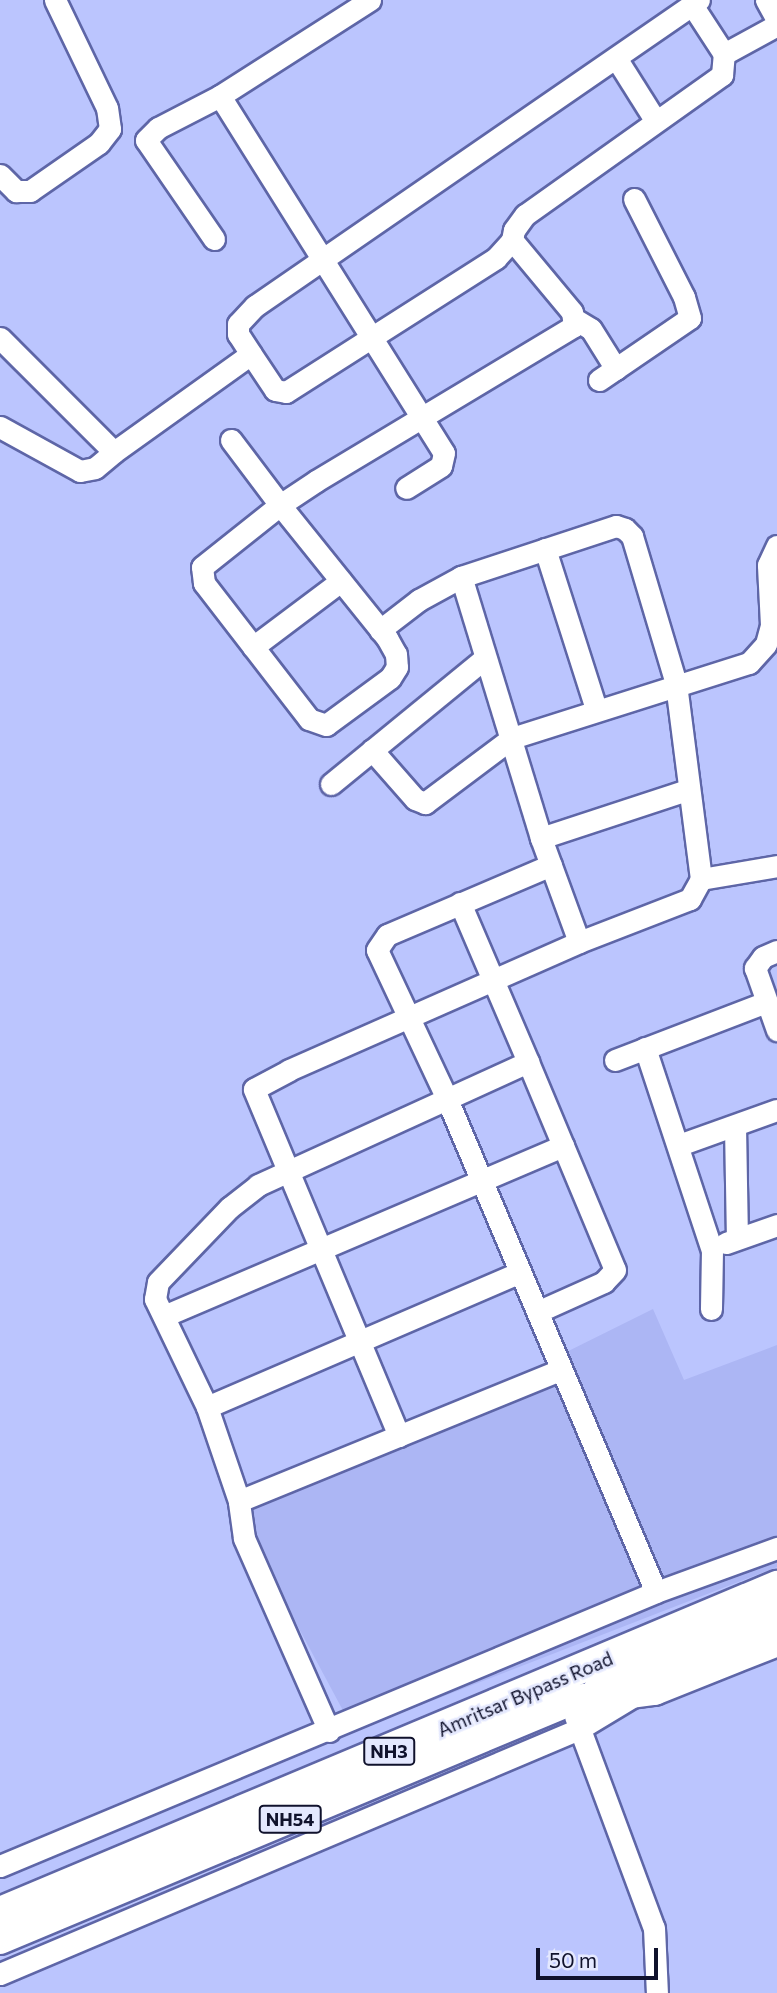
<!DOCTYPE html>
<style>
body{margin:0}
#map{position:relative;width:777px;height:1993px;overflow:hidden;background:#bbc5fe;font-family:Commissioner,sans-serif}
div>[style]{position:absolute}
.built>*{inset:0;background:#acb6f4}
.roads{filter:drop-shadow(2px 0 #5e66a7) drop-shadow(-2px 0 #5e66a7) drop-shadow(0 2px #5e66a7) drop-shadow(0 -2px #5e66a7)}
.minor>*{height:21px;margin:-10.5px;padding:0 10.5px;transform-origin:10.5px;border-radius:10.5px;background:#fff}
.highway>*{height:30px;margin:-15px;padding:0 15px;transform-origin:15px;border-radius:15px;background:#fff}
span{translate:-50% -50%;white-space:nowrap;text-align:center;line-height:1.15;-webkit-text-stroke:5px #e4e8fe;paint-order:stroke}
.shield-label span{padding:2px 5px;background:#e4e8fe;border:2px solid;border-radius:5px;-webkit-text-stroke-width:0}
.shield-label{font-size:18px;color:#10122c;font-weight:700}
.street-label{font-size:19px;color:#10122c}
.scale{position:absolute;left:536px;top:1948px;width:122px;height:32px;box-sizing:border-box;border:4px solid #10122c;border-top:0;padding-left:9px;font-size:21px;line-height:24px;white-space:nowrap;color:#10122c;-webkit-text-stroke:5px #e4e8fe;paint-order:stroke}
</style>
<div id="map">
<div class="built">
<div style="clip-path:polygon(653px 1309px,684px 1380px,777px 1345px,777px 1567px,354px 1731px,238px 1515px)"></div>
</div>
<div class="roads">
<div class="minor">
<div style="left:370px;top:0;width:178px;rotate:147.4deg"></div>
<div style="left:220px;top:96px;width:421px;rotate:57.9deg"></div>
<div style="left:444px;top:453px;width:13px;rotate:103deg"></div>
<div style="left:441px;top:466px;width:41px;rotate:147.8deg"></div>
<div style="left:766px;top:0;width:23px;rotate:61deg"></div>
<div style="left:724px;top:54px;width:60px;rotate:-28.7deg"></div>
<div style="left:616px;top:58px;width:73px;rotate:57.8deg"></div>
<div style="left:0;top:175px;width:23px;rotate:45deg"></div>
<div style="left:16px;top:191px;width:14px"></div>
<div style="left:30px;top:191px;width:84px;rotate:-34.8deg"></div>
<div style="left:99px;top:143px;width:18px;rotate:-52deg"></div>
<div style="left:110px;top:129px;width:21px;rotate:-98deg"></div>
<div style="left:107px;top:108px;width:120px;rotate:-115.7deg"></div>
<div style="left:214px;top:239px;width:120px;rotate:-124.5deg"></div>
<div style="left:146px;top:140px;width:17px;rotate:-45deg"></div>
<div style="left:158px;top:128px;width:70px;rotate:-27.3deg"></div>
<div style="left:576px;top:320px;width:17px;rotate:31deg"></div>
<div style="left:591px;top:329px;width:47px;rotate:58deg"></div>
<div style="left:0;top:338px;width:161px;rotate:45deg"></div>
<div style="left:114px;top:452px;width:168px;rotate:-35.6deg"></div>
<div style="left:251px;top:354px;width:24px;rotate:-123deg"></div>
<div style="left:238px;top:334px;width:10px;rotate:-90deg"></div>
<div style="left:238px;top:324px;width:25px;rotate:-47deg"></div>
<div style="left:255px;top:306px;width:539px;rotate:-34.57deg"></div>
<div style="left:251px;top:354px;width:43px;rotate:56.3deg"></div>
<div style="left:275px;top:390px;width:11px;rotate:10deg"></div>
<div style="left:286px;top:392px;width:249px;rotate:-32.5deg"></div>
<div style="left:496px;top:258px;width:24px;rotate:-48deg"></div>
<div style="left:599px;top:380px;width:110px;rotate:-34.3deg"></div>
<div style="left:690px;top:318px;width:22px;rotate:-106deg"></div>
<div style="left:684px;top:297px;width:110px;rotate:-117deg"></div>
<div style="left:0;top:427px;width:91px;rotate:28.8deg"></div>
<div style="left:80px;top:471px;width:15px;rotate:-11deg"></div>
<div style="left:95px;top:468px;width:25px;rotate:-40deg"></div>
<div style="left:231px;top:440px;width:81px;rotate:53deg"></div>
<div style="left:280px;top:505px;width:171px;rotate:51.2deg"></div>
<div style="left:387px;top:638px;width:18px;rotate:61deg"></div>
<div style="left:396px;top:654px;width:13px;rotate:86deg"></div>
<div style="left:397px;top:667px;width:13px;rotate:122deg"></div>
<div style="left:390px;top:678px;width:79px;rotate:143.7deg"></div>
<div style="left:326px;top:725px;width:18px;rotate:-161deg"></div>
<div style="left:309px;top:719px;width:172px;rotate:-127.7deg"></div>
<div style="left:204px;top:583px;width:16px;rotate:-97deg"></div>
<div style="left:202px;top:567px;width:100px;rotate:-38.5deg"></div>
<div style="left:280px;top:505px;width:43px;rotate:-33.7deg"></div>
<div style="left:316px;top:481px;width:301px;rotate:-31deg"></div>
<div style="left:574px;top:326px;width:14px;rotate:-98deg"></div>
<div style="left:572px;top:312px;width:94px;rotate:-129.8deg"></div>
<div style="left:512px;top:240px;width:10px;rotate:-79deg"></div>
<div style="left:514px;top:230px;width:19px;rotate:-54deg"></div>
<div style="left:525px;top:215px;width:242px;rotate:-35.4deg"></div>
<div style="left:722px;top:75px;width:21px;rotate:-85deg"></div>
<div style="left:724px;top:54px;width:59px;rotate:-123.1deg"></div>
<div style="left:545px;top:549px;width:168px;rotate:72.3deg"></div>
<div style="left:380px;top:630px;width:49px;rotate:-37.6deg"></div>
<div style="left:419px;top:600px;width:48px;rotate:-28.7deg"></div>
<div style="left:461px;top:577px;width:163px;rotate:-18.2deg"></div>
<div style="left:616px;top:526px;width:9px;rotate:18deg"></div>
<div style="left:625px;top:529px;width:10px;rotate:45deg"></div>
<div style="left:632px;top:536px;width:154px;rotate:73.4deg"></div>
<div style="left:676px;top:684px;width:197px;rotate:82.7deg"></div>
<div style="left:701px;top:879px;width:23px;rotate:119deg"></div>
<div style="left:690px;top:899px;width:119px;rotate:158.8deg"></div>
<div style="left:579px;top:942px;width:111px;rotate:-110.1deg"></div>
<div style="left:541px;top:838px;width:273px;rotate:-107deg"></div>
<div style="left:253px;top:647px;width:110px;rotate:-36.9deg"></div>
<div style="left:372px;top:750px;width:65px;rotate:48.7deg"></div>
<div style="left:415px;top:799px;width:11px;rotate:22deg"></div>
<div style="left:425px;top:803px;width:109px;rotate:-36.8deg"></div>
<div style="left:512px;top:738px;width:249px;rotate:-17.6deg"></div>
<div style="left:749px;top:663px;width:25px;rotate:-48deg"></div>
<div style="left:766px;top:644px;width:20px;rotate:-75deg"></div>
<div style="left:771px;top:625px;width:60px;rotate:-92.9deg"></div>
<div style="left:768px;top:565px;width:21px;rotate:-65deg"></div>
<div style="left:331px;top:784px;width:199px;rotate:-39.3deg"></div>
<div style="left:541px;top:838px;width:154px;rotate:-18.2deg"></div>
<div style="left:551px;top:865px;width:178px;rotate:156.9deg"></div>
<div style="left:387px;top:935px;width:18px;rotate:124deg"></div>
<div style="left:377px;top:950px;width:165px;rotate:64.8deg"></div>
<div style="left:447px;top:1099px;width:535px;rotate:67.03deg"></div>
<div style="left:701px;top:879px;width:77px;rotate:-9.7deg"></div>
<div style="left:460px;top:903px;width:173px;rotate:66.8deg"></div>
<div style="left:777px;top:951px;width:15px;rotate:157deg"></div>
<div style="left:763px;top:957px;width:14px;rotate:126deg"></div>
<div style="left:755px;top:968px;width:66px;rotate:70.5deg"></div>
<div style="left:645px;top:1048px;width:213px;rotate:71.7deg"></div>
<div style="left:712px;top:1250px;width:59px;rotate:91deg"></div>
<div style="left:615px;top:1060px;width:162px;rotate:-21deg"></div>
<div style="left:735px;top:1126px;width:112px;rotate:89deg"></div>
<div style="left:679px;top:1145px;width:104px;rotate:-19.7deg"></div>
<div style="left:726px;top:1243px;width:54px;rotate:-19.4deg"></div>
<div style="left:164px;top:1316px;width:434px;rotate:-23.1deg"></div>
<div style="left:207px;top:1407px;width:341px;rotate:-23.3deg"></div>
<div style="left:399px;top:1436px;width:376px;rotate:-112.7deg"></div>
<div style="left:254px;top:1089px;width:40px;rotate:-28deg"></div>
<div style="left:289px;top:1070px;width:317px;rotate:-23.8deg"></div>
<div style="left:239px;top:1501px;width:347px;rotate:-22.2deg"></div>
<div style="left:575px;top:1716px;width:226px;rotate:69.6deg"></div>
<div style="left:654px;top:1928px;width:65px;rotate:87.4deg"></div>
<div style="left:329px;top:1731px;width:211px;rotate:-113.8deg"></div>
<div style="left:244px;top:1538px;width:37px;rotate:-98deg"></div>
<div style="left:239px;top:1501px;width:99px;rotate:-108.8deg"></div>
<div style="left:207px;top:1407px;width:120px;rotate:-115.7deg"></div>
<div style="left:155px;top:1299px;width:17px;rotate:-80deg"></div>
<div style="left:158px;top:1282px;width:103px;rotate:-46.2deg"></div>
<div style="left:229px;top:1208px;width:37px;rotate:-38deg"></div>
<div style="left:258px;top:1185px;width:297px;rotate:-24.5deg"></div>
<div style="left:528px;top:1062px;width:225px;rotate:67.3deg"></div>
<div style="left:615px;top:1270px;width:16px;rotate:133deg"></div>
<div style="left:604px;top:1282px;width:73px;rotate:155.9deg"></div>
<div style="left:0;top:1866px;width:711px;rotate:-22.67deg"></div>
<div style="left:656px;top:1592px;width:129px;rotate:-20deg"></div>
<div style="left:0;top:1974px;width:629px;rotate:-22.94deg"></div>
<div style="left:579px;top:1729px;width:62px;rotate:-31.1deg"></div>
</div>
<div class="highway">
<div style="left:599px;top:1689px;width:193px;rotate:-22.8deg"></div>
<div style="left:0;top:1912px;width:843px;rotate:-22.76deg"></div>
<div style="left:0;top:1939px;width:617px;rotate:-22.7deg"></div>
<div style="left:569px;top:1701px;width:86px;rotate:-7.4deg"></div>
<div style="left:654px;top:1690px;width:132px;rotate:-21.7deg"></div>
</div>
</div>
<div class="shield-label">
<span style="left:389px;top:1751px">NH3</span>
<span style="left:290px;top:1819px">NH54</span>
</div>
<div class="street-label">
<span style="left:525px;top:1694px;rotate:-23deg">Amritsar Bypass Road</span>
</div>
<div class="scale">50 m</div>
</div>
